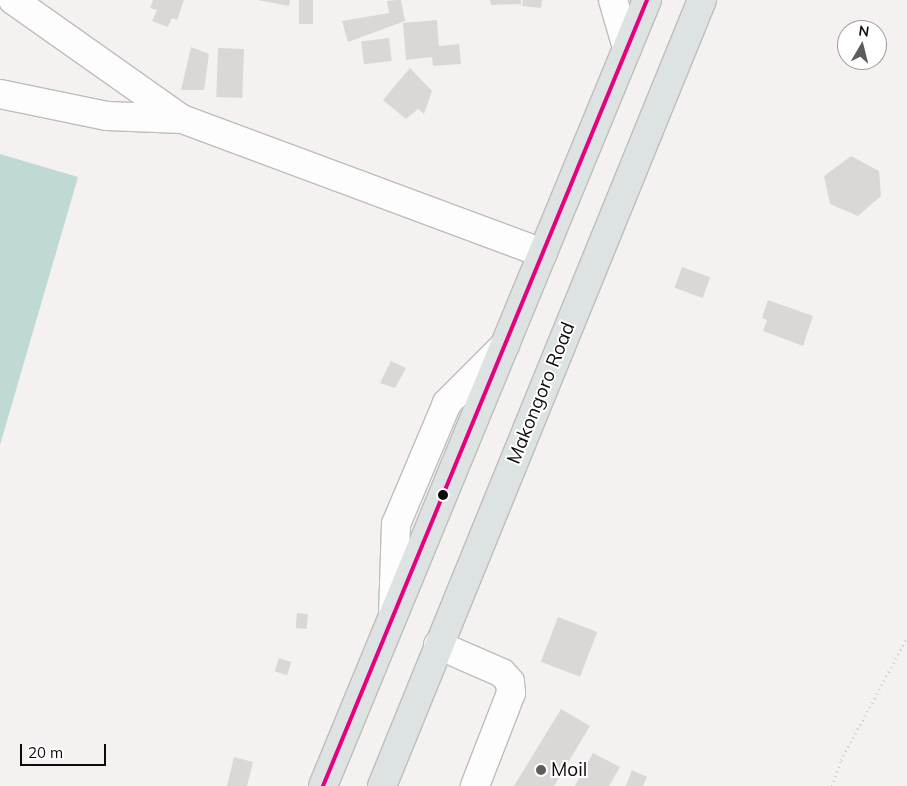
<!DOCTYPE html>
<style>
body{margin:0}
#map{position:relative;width:907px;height:786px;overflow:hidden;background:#f4f1f0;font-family:Mulish,sans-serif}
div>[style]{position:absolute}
.water>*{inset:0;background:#bfd9d5}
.building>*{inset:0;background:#dad7d7;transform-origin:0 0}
.path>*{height:3px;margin-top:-1.5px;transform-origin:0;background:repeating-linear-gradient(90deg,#d0cfcf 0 1px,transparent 0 5px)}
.roads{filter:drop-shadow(1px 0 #bfbdbc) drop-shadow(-1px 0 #bfbdbc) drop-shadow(0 1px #bfbdbc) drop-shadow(0 -1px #bfbdbc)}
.minor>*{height:28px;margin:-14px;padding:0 14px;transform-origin:14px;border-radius:14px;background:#fdfdfd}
.major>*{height:28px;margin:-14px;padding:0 14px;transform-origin:14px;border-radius:14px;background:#dce3e2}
.bus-1>*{height:4px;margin:-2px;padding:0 2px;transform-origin:2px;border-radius:2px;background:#e5007d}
.dots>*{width:14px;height:14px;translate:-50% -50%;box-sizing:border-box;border:2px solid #fff;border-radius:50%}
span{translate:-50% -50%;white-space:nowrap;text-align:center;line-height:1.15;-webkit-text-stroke:4px #fff;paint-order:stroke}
.street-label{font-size:19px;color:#0d0b0b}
.poi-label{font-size:19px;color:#0d0b0b}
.left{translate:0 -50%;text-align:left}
.north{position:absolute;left:837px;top:20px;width:50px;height:50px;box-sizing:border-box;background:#fff;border:1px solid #9e9d9d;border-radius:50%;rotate:8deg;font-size:14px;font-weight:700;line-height:20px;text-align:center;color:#0d0b0b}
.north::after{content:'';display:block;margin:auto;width:18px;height:22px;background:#5e5c5b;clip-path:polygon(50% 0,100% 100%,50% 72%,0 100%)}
.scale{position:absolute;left:20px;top:744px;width:86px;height:22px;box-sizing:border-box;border:2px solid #0d0b0b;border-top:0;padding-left:6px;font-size:15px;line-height:18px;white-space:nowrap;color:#0d0b0b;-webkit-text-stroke:4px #fff;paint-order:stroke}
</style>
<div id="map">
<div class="water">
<div style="clip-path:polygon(0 154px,78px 177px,0 445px)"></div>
</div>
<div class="building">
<div style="clip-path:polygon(153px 0,184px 0,177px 20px,172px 18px,168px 27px,152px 21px,157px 10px,150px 8px)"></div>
<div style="clip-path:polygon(258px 0,290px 0,289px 6px)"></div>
<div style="left:299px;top:0;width:14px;height:24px"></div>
<div style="clip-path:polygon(397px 0,401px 0,405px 21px,348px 42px,342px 21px,389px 13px,387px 1px)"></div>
<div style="clip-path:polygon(490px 0,521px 0,521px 4px,491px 5px)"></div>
<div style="clip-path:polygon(523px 0,542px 0,541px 8px,522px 6px)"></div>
<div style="clip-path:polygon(437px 20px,439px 46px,459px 44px,461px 64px,433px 66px,432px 57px,406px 60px,403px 23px)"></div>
<div style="left:389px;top:38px;width:23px;height:28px;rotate:83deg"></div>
<div style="clip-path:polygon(191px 47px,209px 54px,204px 90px,181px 90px)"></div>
<div style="left:218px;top:48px;width:26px;height:49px;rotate:2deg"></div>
<div style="clip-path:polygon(410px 68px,432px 91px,424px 114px,418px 109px,406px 119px,383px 100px)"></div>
<div style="clip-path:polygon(851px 156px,879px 171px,881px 196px,858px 216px,830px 204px,824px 176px)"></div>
<div style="left:682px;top:267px;width:30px;height:22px;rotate:20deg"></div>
<div style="clip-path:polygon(768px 300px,813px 316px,803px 346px,763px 331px,767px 320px,762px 318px)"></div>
<div style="clip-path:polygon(391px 361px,406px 368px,395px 388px,380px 383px)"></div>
<div style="left:297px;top:613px;width:11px;height:15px;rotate:5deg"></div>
<div style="left:558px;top:617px;width:42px;height:48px;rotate:21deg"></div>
<div style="left:279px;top:658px;width:13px;height:14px;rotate:18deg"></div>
<div style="clip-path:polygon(561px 709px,590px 726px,554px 786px,514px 786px)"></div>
<div style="clip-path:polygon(593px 753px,620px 767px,609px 786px,575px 786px)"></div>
<div style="clip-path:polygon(234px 757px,253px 762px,247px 786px,227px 786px)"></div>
<div style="clip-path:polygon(632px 770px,647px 777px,643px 786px,626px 786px)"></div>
</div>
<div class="path">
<div style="left:832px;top:786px;width:28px;rotate:-71deg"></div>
<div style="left:841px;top:760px;width:139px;rotate:-61.6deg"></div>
</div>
<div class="roads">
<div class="minor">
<div style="left:13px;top:0;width:207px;rotate:35.2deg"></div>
<div style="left:182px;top:119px;width:385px;rotate:20.4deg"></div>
<div style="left:613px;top:0;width:50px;rotate:73.7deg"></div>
<div style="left:0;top:94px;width:109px;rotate:11.6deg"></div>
<div style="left:107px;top:116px;width:75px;rotate:2.3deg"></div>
<div style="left:393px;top:615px;width:91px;rotate:-88.1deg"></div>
<div style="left:396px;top:524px;width:131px;rotate:-67.1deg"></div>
<div style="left:447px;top:403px;width:82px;rotate:-45deg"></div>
<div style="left:438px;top:645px;width:70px;rotate:23.6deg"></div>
<div style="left:502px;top:673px;width:12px;rotate:48deg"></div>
<div style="left:510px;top:682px;width:11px;rotate:85deg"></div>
<div style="left:511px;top:693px;width:100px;rotate:111.2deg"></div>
</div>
<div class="major">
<div style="left:323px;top:786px;width:850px;rotate:-67.6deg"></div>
<div style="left:382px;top:786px;width:849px;rotate:-67.85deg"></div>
</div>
</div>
<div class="bus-1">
<div style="left:323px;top:786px;width:850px;rotate:-67.6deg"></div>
</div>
<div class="dots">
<div style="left:443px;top:495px;background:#0d0b0b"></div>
<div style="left:541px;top:770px;background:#5e5c5b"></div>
</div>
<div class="street-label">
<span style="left:541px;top:393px;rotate:-68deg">Makongoro Road</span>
</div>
<div class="poi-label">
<span class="left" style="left:551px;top:770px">Moil</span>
</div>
<div class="north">N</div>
<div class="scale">20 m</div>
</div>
